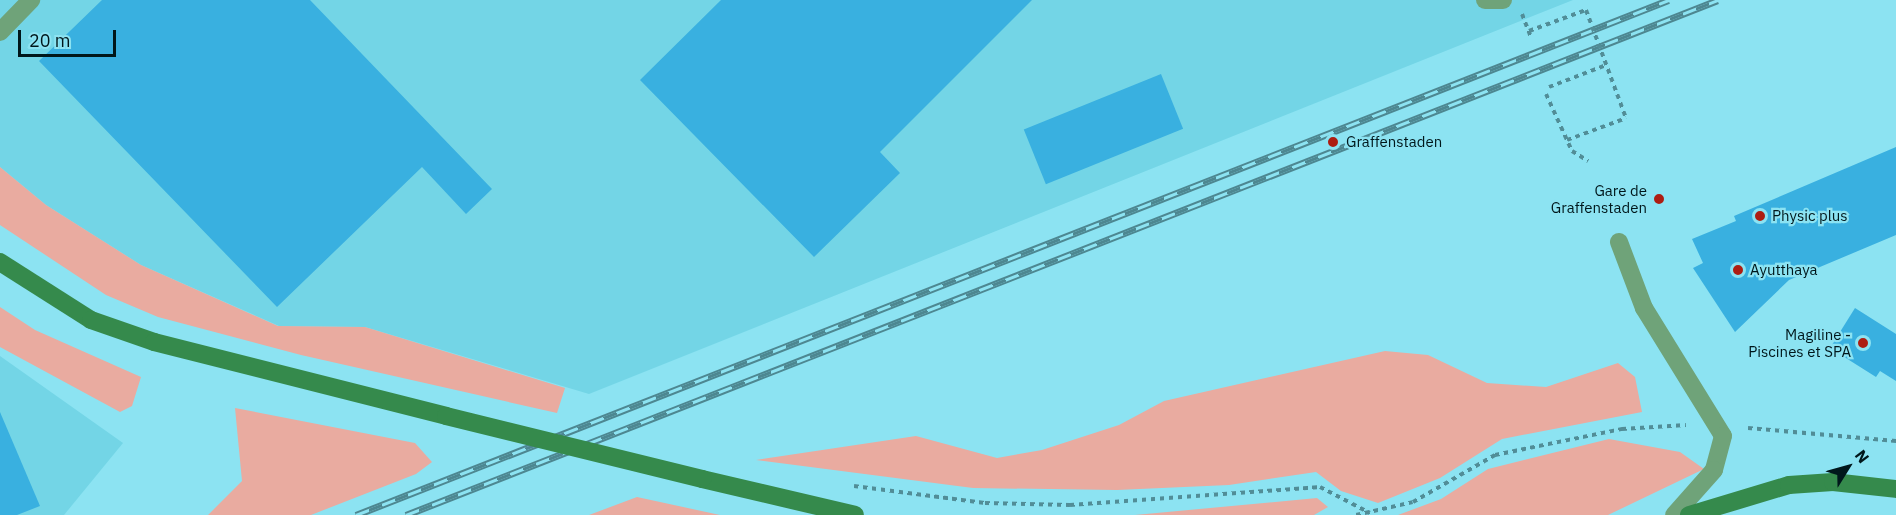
<!DOCTYPE html>
<style>
body{margin:0}
#map{position:relative;width:1896px;height:515px;overflow:hidden;background:#8ce3f2;font-family:"IBM Plex Sans",sans-serif}
div>[style]{position:absolute}
.built>*{inset:0;background:#73d5e6}
.green>*{inset:0;background:#e9aba0}
.building>*{inset:0;background:#39b0e0;transform-origin:0 0}
.path>*{height:4px;margin-top:-2px;transform-origin:0;background:repeating-linear-gradient(90deg,#518d97 0 4.5px,transparent 0 9px)}
.service>*{height:18px;margin:-9px;padding:0 9px;transform-origin:9px;border-radius:9px;background:#6fa379}
.minor>*{height:18px;margin:-9px;padding:0 9px;transform-origin:9px;border-radius:9px;background:#6fa379}
.secondary>*{height:18px;margin:-9px;padding:0 9px;transform-origin:9px;border-radius:9px;background:#358a4c}
.rail>*{height:7px;margin-top:-3.5px;transform-origin:0;background:repeating-linear-gradient(90deg,#8ce3f2 0 14px,#4d8791 0 28px);box-sizing:border-box;border-block:2px solid #4d8791}
.path-bridge>*{height:4px;margin-top:-2px;transform-origin:0;background:repeating-linear-gradient(90deg,#518d97 0 4.5px,transparent 0 9px)}
.secondary-bridge>*{height:18px;margin:-9px;padding:0 9px;transform-origin:9px;border-radius:9px;background:#358a4c}
.dots>*{width:16px;height:16px;translate:-50% -50%;box-sizing:border-box;border:3px solid #8ce3f2;border-radius:50%}
span{translate:-50% -50%;white-space:nowrap;text-align:center;line-height:1.15;-webkit-text-stroke:4.5px #8ce3f2;paint-order:stroke}
.poi-label{font-size:15px;color:#00171b}
.left{translate:0 -50%;text-align:left}
.right{translate:-100% -50%;text-align:right}
.north{position:absolute;left:1818px;top:437px;width:60px;height:60px;-webkit-text-stroke:4px #8ce3f2;paint-order:stroke;rotate:53deg;font-size:16px;font-weight:700;line-height:24px;text-align:center;color:#00171b}
.north::after{content:'';display:block;margin:auto;width:21px;height:27px;background:#00171b;clip-path:polygon(50% 0,100% 100%,50% 72%,0 100%)}
.scale{position:absolute;left:18px;top:30px;width:98px;height:27px;box-sizing:border-box;border:3px solid #00171b;border-top:0;padding-left:8px;font-size:18px;line-height:21px;white-space:nowrap;color:#00171b;-webkit-text-stroke:4px #8ce3f2;paint-order:stroke}
</style>
<div id="map">
<div class="built">
<div style="clip-path:polygon(0 0,1573px 0,589px 394px,365px 327px,279px 326px,141px 265px,46px 205px,0 167px)"></div>
<div style="clip-path:polygon(0 356px,123px 443px,64px 515px,0 515px)"></div>
</div>
<div class="green">
<div style="clip-path:polygon(0 167px,46px 205px,141px 265px,278px 326px,365px 327px,565px 388px,557px 413px,301px 355px,158px 317px,106px 295px,0 225px)"></div>
<div style="clip-path:polygon(0 307px,35px 330px,141px 377px,132px 406px,120px 412px,0 347px)"></div>
<div style="clip-path:polygon(1385px 351px,1428px 355px,1487px 383px,1546px 387px,1618px 363px,1635px 377px,1642px 412px,1502px 439px,1440px 478px,1378px 503px,1341px 491px,1316px 472px,1229px 485px,1117px 490px,973px 488px,756px 460px,916px 436px,997px 458px,1042px 450px,1119px 425px,1164px 401px)"></div>
<div style="clip-path:polygon(235px 408px,415px 443px,432px 462px,416px 474px,311px 515px,208px 515px,242px 481px)"></div>
<div style="clip-path:polygon(1609px 439px,1680px 452px,1704px 469px,1608px 515px,1398px 515px,1441px 499px,1488px 469px)"></div>
<div style="clip-path:polygon(637px 497px,720px 515px,589px 515px)"></div>
<div style="clip-path:polygon(1317px 498px,1328px 507px,1314px 515px,1135px 515px)"></div>
</div>
<div class="building">
<div style="clip-path:polygon(102px 0,310px 0,492px 189px,466px 214px,422px 167px,277px 307px,39px 61px)"></div>
<div style="clip-path:polygon(721px 0,1032px 0,880px 152px,900px 173px,814px 257px,640px 80px)"></div>
<div style="left:1161px;top:74px;width:59px;height:148px;rotate:68deg"></div>
<div style="clip-path:polygon(1896px 147px,1896px 235px,1789px 280px,1735px 332px,1693px 268px,1703px 263px,1692px 239px,1736px 221px,1734px 216px)"></div>
<div style="clip-path:polygon(1855px 308px,1896px 334px,1896px 381px,1880px 371px,1876px 377px,1830px 348px)"></div>
<div style="clip-path:polygon(0 412px,40px 506px,17px 515px,0 515px)"></div>
</div>
<div class="path">
<div style="left:1522px;top:14px;width:25px;rotate:69deg"></div>
<div style="left:1529px;top:31px;width:61px;rotate:-20.2deg"></div>
<div style="left:1549px;top:87px;width:61px;rotate:-21.1deg"></div>
<div style="left:1546px;top:94px;width:63px;rotate:65.5deg"></div>
<div style="left:1572px;top:151px;width:19px;rotate:32deg"></div>
<div style="left:1567px;top:140px;width:63px;rotate:-20.4deg"></div>
<div style="left:1748px;top:428px;width:149px;rotate:5deg"></div>
<div style="left:854px;top:486px;width:132px;rotate:7.4deg"></div>
<div style="left:985px;top:503px;width:85px;rotate:1.3deg"></div>
<div style="left:1070px;top:505px;width:251px;rotate:-4.1deg"></div>
<div style="left:1320px;top:487px;width:56px;rotate:27.5deg"></div>
<div style="left:1356px;top:515px;width:58px;rotate:-12.8deg"></div>
<div style="left:1413px;top:502px;width:95px;rotate:-29.8deg"></div>
<div style="left:1495px;top:455px;width:130px;rotate:-11.6deg"></div>
<div style="left:1622px;top:429px;width:64px;rotate:-3.6deg"></div>
</div>
<div class="service">
<div style="left:0;top:32px;width:45px;rotate:-45.9deg"></div>
</div>
<div class="minor">
<div style="left:1485px;top:0;width:18px"></div>
<div style="left:1619px;top:242px;width:71px;rotate:69.3deg"></div>
<div style="left:1644px;top:308px;width:150px;rotate:58.3deg"></div>
<div style="left:1723px;top:436px;width:35px;rotate:105deg"></div>
<div style="left:1714px;top:470px;width:60px;rotate:131.6deg"></div>
</div>
<div class="secondary">
<div style="left:0;top:262px;width:108px;rotate:32.5deg"></div>
<div style="left:91px;top:320px;width:67px;rotate:19.2deg"></div>
<div style="left:154px;top:342px;width:301px;rotate:14.2deg"></div>
<div style="left:702px;top:479px;width:157px;rotate:13.2deg"></div>
<div style="left:1689px;top:515px;width:104px;rotate:-16.7deg"></div>
<div style="left:1789px;top:485px;width:44px;rotate:-3.9deg"></div>
<div style="left:1833px;top:482px;width:63px;rotate:6.3deg"></div>
</div>
<div class="rail">
<div style="left:356px;top:515px;width:1410px;rotate:-21.42deg"></div>
<div style="left:406px;top:515px;width:1409px;rotate:-21.43deg"></div>
</div>
<div class="path-bridge">
<div style="left:1586px;top:10px;width:115px;rotate:69.7deg"></div>
</div>
<div class="secondary-bridge">
<div style="left:446px;top:416px;width:264px;rotate:13.8deg"></div>
</div>
<div class="dots">
<div style="left:1333px;top:142px;background:#ad1d12"></div>
<div style="left:1659px;top:199px;background:#ad1d12"></div>
<div style="left:1760px;top:216px;background:#ad1d12"></div>
<div style="left:1738px;top:270px;background:#ad1d12"></div>
<div style="left:1863px;top:343px;background:#ad1d12"></div>
</div>
<div class="poi-label">
<span class="left" style="left:1346px;top:142px">Graffenstaden</span>
<span class="right" style="left:1647px;top:199px">Gare de<br>Graffenstaden</span>
<span class="left" style="left:1772px;top:216px">Physic plus</span>
<span class="left" style="left:1750px;top:270px">Ayutthaya</span>
<span class="right" style="left:1851px;top:343px">Magiline -<br>Piscines et SPA</span>
</div>
<div class="north">N</div>
<div class="scale">20 m</div>
</div>
